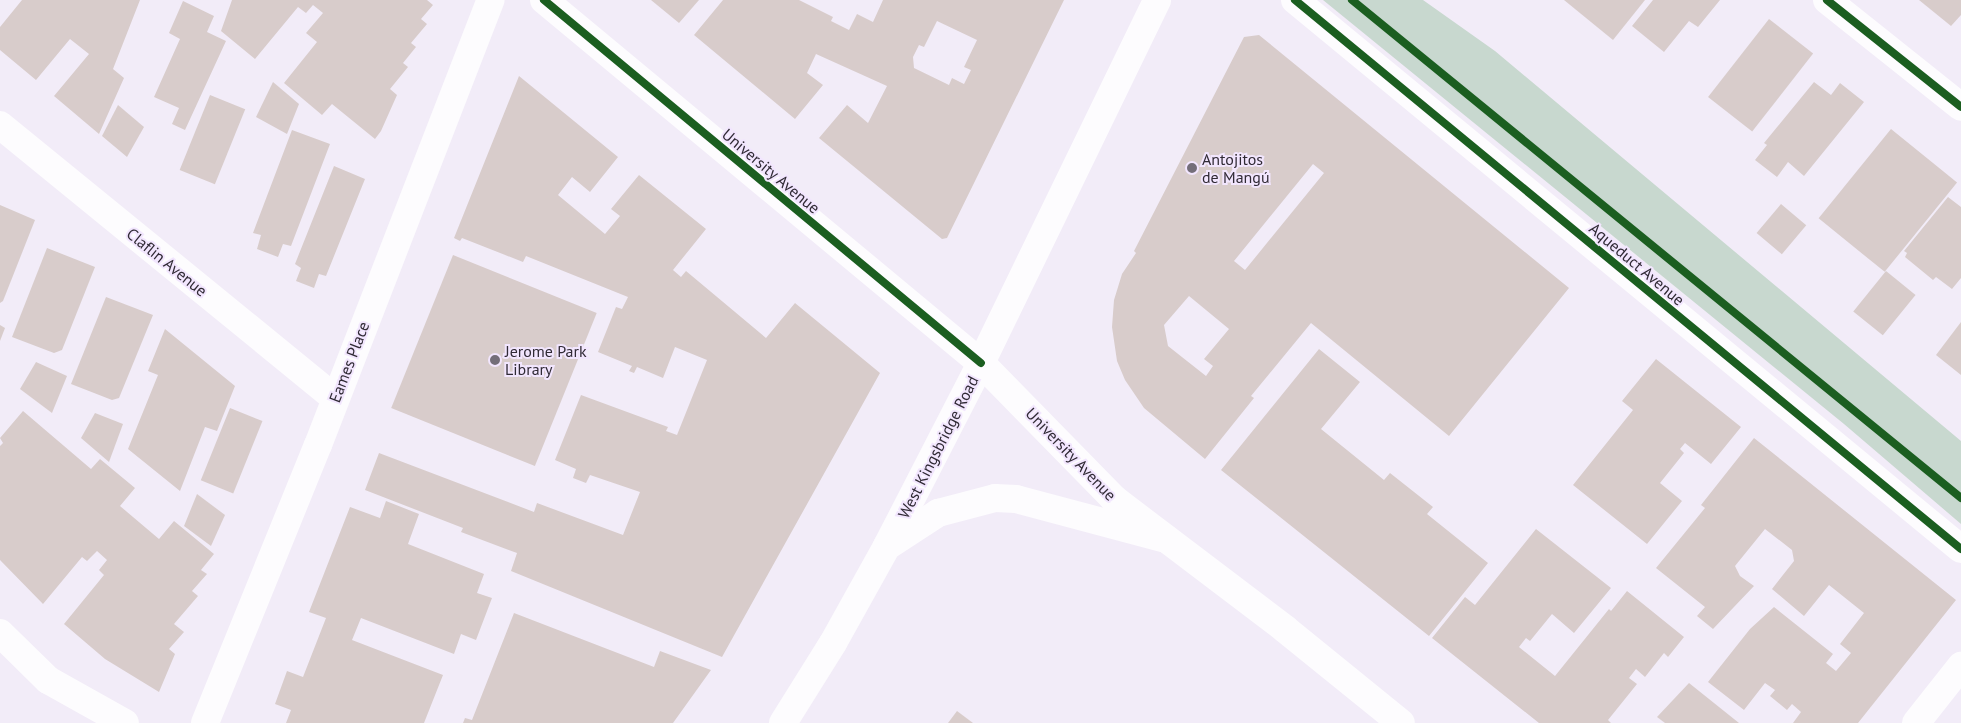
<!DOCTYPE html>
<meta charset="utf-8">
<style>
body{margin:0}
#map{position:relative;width:1961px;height:723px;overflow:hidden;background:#f2ecf8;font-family:"PT Sans",sans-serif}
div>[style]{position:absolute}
.green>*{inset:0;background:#c8d8cf}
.building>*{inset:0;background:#d8cccb;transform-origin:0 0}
.minor>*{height:28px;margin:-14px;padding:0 14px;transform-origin:14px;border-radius:14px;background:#fdfcfe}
.tertiary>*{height:28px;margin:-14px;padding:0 14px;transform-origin:14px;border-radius:14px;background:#fdfcfe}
.secondary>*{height:28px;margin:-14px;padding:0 14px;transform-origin:14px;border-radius:14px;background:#fdfcfe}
.cycleway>*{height:8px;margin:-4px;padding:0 4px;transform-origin:4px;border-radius:4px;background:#1b5e20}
.dots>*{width:14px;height:14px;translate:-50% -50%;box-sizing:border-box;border:2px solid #f2e6fe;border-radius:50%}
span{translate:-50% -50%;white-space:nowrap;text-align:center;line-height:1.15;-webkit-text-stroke:4px #f2e6fe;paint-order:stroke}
.poi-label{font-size:16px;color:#302a35}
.left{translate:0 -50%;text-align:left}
.street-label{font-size:16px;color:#302a35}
</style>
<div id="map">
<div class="green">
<div style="clip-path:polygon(1323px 0,1423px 0,1495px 51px,1961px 441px,1961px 524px,1844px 424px)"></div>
</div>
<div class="building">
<div style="clip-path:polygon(22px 0,140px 0,113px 69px,124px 78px,99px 134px,54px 96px,89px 54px,70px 39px,36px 80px,0 50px,0 27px)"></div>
<div style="clip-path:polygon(232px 0,427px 0,433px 5px,421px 19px,427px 24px,411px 43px,416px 47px,403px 63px,408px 67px,390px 89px,397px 95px,381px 131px,375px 139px,332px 104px,322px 115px,284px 83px,317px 42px,306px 33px,323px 13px,313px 5px,306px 13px,298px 7px,255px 59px,221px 31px)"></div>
<div style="clip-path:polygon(651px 0,699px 0,679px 23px)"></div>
<div style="clip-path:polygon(evenodd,723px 0,799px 0,833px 17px,831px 21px,849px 30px,857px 14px,873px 22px,883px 0,1064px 0,947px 238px,942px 239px,819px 138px,847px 105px,868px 123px,887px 86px,816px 54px,807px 73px,823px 85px,795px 119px,694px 35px,723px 0,937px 21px,977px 40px,964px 67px,971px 70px,964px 84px,952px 78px,949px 85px,914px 68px,913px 57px,919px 45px,924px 47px,937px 21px)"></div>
<div style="clip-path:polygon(1564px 0,1645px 0,1613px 40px)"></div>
<div style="clip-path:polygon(1653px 0,1720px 0,1698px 27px,1689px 21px,1664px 52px,1632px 26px)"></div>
<div style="clip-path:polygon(1919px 0,1961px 0,1961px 15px,1951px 26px)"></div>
<div style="clip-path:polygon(183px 1px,214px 16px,207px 32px,226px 41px,185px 130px,172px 124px,179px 108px,154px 97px,180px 39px,169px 33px)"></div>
<div style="left:1769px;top:19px;width:56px;height:99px;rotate:38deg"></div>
<div style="clip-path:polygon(evenodd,1259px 35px,1569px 288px,1449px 436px,1311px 323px,1251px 396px,1254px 398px,1205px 459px,1144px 408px,1125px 380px,1117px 361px,1112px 327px,1114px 300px,1122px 274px,1136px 253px,1134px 251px,1244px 37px,1259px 35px,1313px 164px,1324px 173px,1245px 270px,1234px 261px,1313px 164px,1259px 35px,1189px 296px,1229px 329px,1204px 359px,1213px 366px,1206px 376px,1168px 346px,1164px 325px,1189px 296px)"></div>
<div style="clip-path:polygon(519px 76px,618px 157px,590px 192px,572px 177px,558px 195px,605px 234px,620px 216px,611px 209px,639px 175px,706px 229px,673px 270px,681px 277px,686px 271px,766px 338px,795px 303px,880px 373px,722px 657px,511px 571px,517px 553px,461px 532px,463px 528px,365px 490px,379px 453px,534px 512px,537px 503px,623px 535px,640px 492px,590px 475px,586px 483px,573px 478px,576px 469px,555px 460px,581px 395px,668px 427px,666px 431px,677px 435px,707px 360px,675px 347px,663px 378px,637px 367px,634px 373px,629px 371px,632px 366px,598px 352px,616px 307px,622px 309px,628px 297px,526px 256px,523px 262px,462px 238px,460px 241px,454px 238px)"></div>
<div style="clip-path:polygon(273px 82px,299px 104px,287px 134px,256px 117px)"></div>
<div style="clip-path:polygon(1814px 82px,1831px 95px,1840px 83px,1864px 102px,1804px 176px,1788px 162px,1777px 177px,1755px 160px,1767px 145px,1764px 143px)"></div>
<div style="left:210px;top:95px;width:38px;height:81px;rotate:22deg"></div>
<div style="clip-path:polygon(118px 105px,144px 127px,127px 157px,102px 136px)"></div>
<div style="left:1891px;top:129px;width:85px;height:115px;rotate:39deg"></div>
<div style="clip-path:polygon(292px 130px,330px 144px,291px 246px,283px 244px,278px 257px,257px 249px,261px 235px,253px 233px)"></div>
<div style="clip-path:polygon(334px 166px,365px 179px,326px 276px,319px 274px,314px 288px,296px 281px,301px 268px,295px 264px)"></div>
<div style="clip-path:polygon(1948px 197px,1961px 207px,1961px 278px,1952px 289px,1936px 277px,1933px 280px,1905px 257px,1907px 253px,1904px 251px)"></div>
<div style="left:1781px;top:204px;width:33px;height:38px;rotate:40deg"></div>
<div style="clip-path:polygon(0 205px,35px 220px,3px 301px,0 303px)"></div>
<div style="clip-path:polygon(47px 248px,95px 267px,62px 350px,54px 353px,12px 337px)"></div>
<div style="left:453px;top:255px;width:155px;height:165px;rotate:22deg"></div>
<div style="left:1886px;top:271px;width:38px;height:52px;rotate:39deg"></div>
<div style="clip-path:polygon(106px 297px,153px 315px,119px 398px,112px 400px,71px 384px)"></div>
<div style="clip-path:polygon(1961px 322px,1961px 375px,1936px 355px)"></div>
<div style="clip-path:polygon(0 325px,5px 328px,0 341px)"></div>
<div style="clip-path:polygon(165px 329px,235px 386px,217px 431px,205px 427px,180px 491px,128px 449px,158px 375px,148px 371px)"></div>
<div style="clip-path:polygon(1319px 349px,1360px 382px,1321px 429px,1384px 480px,1390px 473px,1433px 507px,1427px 514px,1488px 563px,1429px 636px,1221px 470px)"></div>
<div style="clip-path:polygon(1656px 359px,1741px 427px,1711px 464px,1685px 443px,1680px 449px,1684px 453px,1660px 483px,1682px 501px,1647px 544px,1573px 485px,1633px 410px,1622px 401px)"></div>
<div style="clip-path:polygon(36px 362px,67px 376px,52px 413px,20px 389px)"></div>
<div style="left:230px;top:408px;width:35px;height:78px;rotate:22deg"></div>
<div style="clip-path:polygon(23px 411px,91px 469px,100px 459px,135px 488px,120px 506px,159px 539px,174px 521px,214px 554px,201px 570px,207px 574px,192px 591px,198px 596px,174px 624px,184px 632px,169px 649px,175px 654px,159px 692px,105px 659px,64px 624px,104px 575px,99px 570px,107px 560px,97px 551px,87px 561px,82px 557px,43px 604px,0 560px,0 446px,3px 443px,0 438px)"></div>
<div style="clip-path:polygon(95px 413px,123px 424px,109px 462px,81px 438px)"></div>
<div style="clip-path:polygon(1754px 438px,1956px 600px,1858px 723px,1793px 723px,1801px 712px,1792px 704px,1787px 710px,1770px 696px,1775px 690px,1765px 683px,1744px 710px,1708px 682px,1750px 629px,1774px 607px,1833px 654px,1826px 663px,1836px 671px,1851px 653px,1840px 644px,1864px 613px,1829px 585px,1804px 616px,1772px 589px,1794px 561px,1792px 550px,1765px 529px,1735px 566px,1740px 576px,1754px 586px,1713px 629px,1697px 616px,1705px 607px,1656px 568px,1705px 508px,1701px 505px)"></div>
<div style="clip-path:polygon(197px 494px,225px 515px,211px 546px,184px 526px)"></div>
<div style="clip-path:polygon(386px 501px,419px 514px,408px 544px,484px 574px,477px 593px,492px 598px,476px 640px,461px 634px,454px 654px,361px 618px,352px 640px,443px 675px,424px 723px,286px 723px,291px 710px,275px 704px,287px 671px,303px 677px,326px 618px,309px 612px,350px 507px,380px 518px)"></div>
<div style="clip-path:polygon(1536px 529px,1611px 588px,1574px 633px,1552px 614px,1530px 641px,1526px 638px,1519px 647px,1555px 676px,1609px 609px,1611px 611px,1627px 591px,1684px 637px,1668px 657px,1664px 653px,1645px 677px,1636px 669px,1629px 678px,1637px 684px,1608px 720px,1611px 723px,1539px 723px,1432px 638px,1465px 597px,1475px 605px)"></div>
<div style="clip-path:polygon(514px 613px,654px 667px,660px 651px,711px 670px,673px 723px,463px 723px,465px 718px,472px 720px)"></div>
<div style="clip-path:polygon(1689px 683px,1739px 723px,1665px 723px,1657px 717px)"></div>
<div style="clip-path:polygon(957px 711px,973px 723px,948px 723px)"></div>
</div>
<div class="minor">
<div style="left:1295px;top:0;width:863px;rotate:39.5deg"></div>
<div style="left:1827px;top:0;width:171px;rotate:38.6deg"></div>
<div style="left:0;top:125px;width:432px;rotate:39.2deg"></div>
<div style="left:0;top:633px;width:67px;rotate:44.4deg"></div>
<div style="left:48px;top:680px;width:88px;rotate:29.2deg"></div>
<div style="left:205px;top:723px;width:300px;rotate:-67.9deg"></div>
<div style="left:318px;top:445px;width:477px;rotate:-68.8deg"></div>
<div style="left:1916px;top:723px;width:73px;rotate:-51.7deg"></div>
</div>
<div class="tertiary">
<div style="left:544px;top:0;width:568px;rotate:39.72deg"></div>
<div style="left:981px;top:363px;width:190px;rotate:45.6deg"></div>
<div style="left:1114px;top:499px;width:215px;rotate:37.2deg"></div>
<div style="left:1285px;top:629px;width:149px;rotate:39deg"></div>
</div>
<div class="secondary">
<div style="left:889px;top:545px;width:59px;rotate:-33.1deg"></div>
<div style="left:938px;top:513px;width:59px;rotate:-14.7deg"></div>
<div style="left:995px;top:498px;width:21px;rotate:3deg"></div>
<div style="left:1016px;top:499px;width:155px;rotate:14.9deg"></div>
<div style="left:783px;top:723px;width:94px;rotate:-58deg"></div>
<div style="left:833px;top:643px;width:111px;rotate:-60.9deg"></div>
<div style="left:887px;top:546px;width:206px;rotate:-62.8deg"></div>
<div style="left:981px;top:363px;width:403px;rotate:-64.1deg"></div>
</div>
<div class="cycleway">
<div style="left:544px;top:0;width:568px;rotate:39.72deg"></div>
<div style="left:1295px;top:0;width:863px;rotate:39.5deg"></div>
<div style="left:1352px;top:0;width:787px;rotate:39.27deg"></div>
<div style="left:1827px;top:0;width:171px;rotate:38.6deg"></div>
</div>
<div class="dots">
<div style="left:1192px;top:168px;background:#746e79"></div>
<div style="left:495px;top:360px;background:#746e79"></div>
</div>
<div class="poi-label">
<span class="left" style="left:1202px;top:168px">Antojitos<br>de Mangú</span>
<span class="left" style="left:505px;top:360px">Jerome Park<br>Library</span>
</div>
<div class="street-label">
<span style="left:771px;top:171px;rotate:40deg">University Avenue</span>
<span style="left:167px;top:262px;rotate:39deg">Claflin Avenue</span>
<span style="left:1637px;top:264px;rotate:40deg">Aqueduct Avenue</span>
<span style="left:349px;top:362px;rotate:-69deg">Eames Place</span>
<span style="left:938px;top:447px;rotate:-63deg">West Kingsbridge Road</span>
<span style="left:1071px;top:454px;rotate:46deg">University Avenue</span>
</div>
</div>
